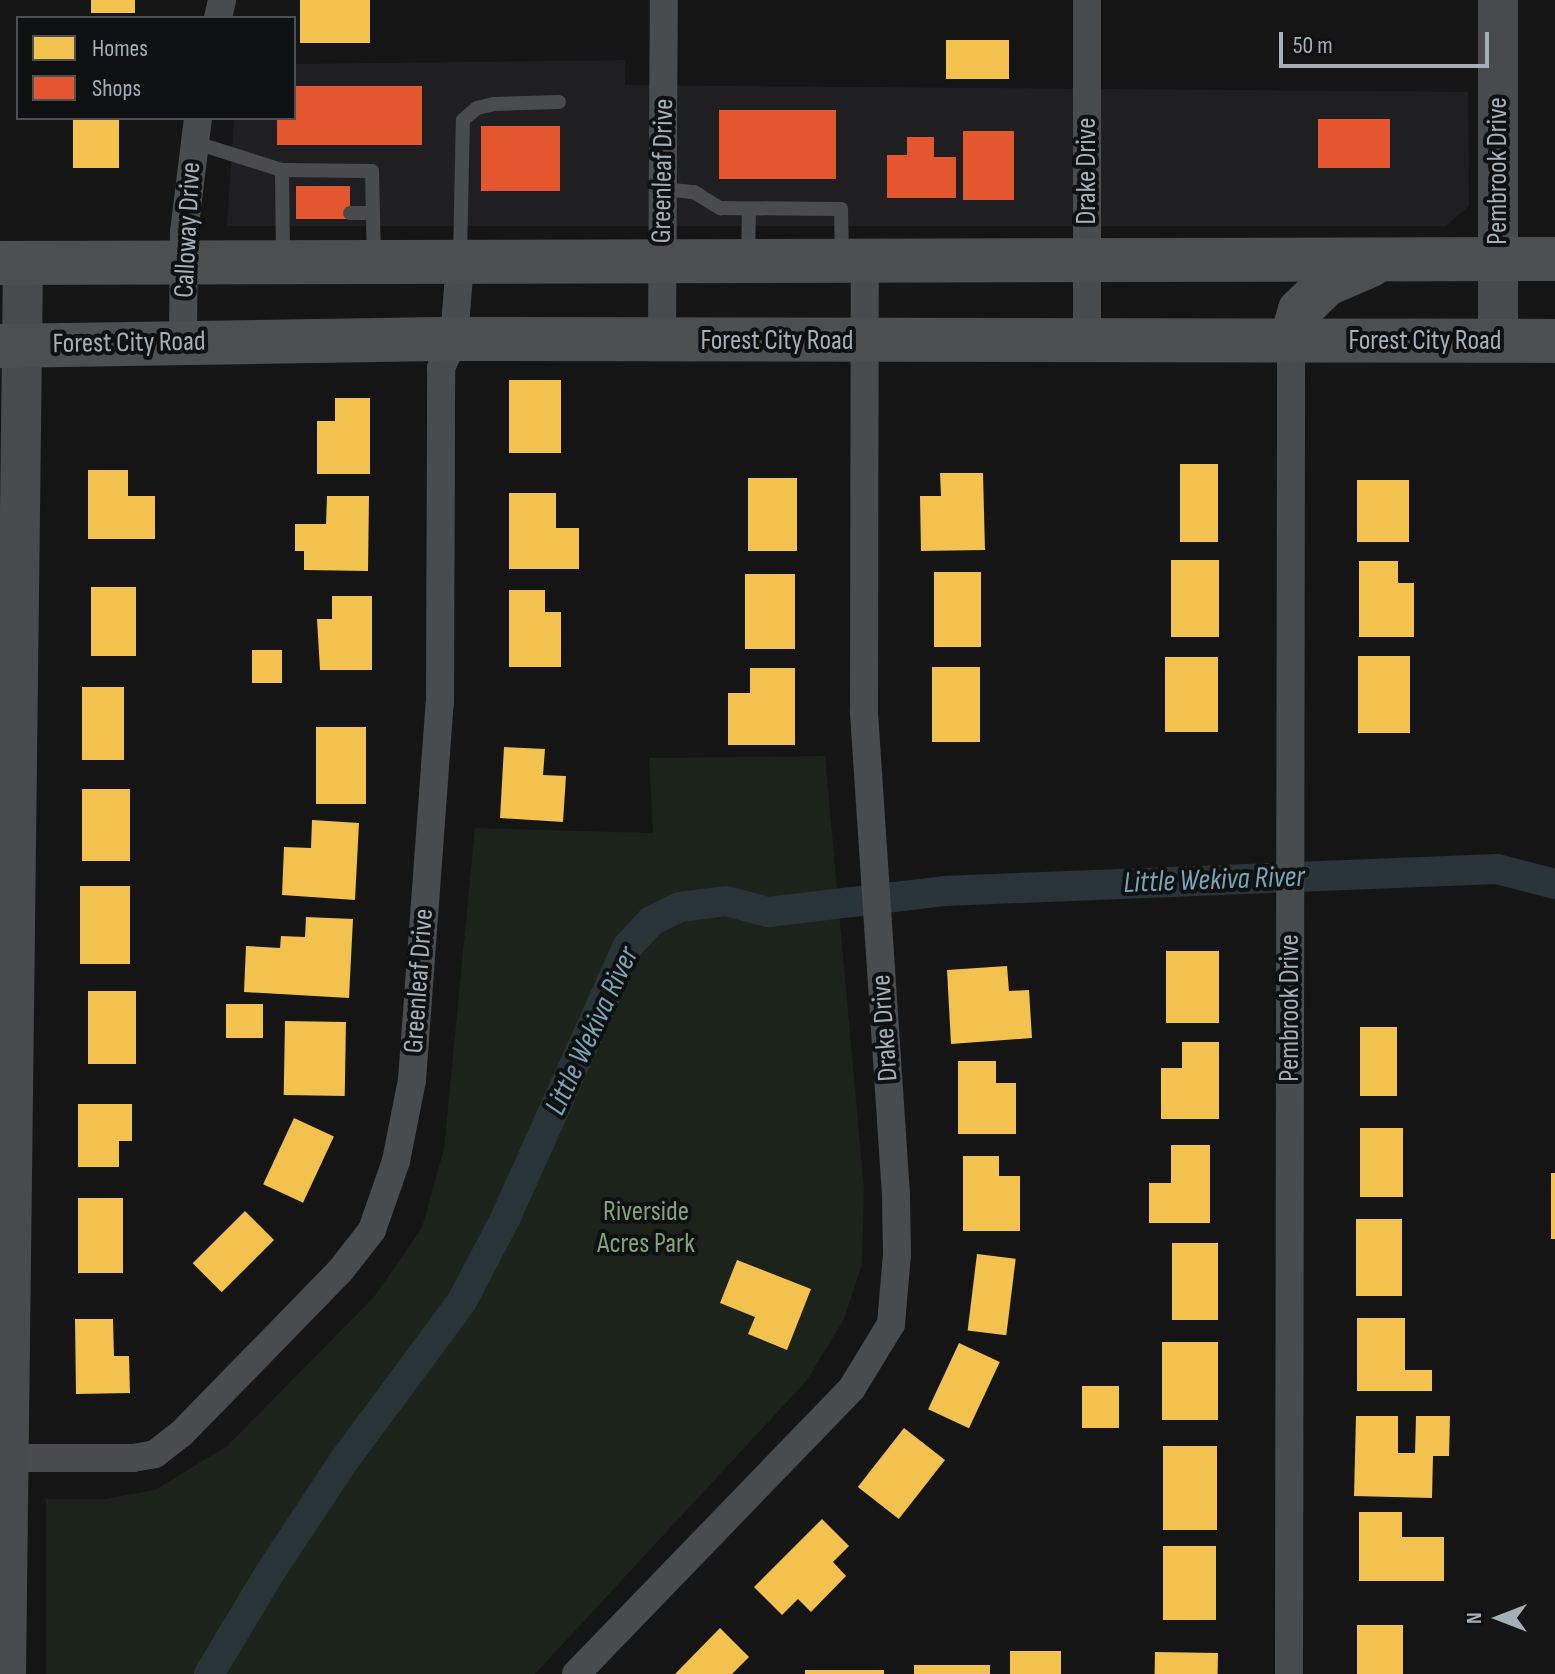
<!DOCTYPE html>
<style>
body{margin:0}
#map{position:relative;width:1555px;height:1674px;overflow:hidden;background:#151516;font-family:"Sofia Sans Condensed",sans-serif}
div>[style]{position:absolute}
.built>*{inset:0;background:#1f1f22}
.green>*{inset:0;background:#1c231b}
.homes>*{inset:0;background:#f2c14e;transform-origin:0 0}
.shops>*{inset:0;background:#e4572e;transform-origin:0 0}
.canal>*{height:30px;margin:-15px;padding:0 15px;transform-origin:15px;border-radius:15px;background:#283438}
.lane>*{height:14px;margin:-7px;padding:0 7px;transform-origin:7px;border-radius:7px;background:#494c4f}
.street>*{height:28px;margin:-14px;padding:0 14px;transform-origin:14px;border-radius:14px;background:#494c4f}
.secondary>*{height:40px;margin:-20px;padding:0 20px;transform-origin:20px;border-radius:20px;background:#484a4d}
.primary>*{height:44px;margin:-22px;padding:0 22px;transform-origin:22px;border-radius:22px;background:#4c4e50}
span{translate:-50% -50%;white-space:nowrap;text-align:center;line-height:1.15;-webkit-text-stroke:8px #0f1012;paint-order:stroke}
.street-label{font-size:28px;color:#a5afb8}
.park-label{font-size:28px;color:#81a47b}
.water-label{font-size:30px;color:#7aa5b5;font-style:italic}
.legend{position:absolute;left:16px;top:16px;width:280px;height:104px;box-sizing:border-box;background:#0f1012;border:2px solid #4b5054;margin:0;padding:10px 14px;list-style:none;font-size:24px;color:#a5afb8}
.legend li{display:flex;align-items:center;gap:16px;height:40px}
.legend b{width:40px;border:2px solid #4b5054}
.north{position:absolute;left:1459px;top:1578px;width:80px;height:80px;-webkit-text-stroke:6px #0f1012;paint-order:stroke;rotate:270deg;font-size:22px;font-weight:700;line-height:32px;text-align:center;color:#a5afb8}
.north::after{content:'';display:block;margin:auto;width:28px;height:36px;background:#a5afb8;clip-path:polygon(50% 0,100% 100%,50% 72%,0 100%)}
.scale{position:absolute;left:1279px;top:32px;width:210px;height:36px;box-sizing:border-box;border:4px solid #a5afb8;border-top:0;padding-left:10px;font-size:24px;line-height:28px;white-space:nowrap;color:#a5afb8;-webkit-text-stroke:6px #0f1012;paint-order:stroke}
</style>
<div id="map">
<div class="built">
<div style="clip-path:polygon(625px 60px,625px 85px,1468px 92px,1469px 206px,1446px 226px,227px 226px,234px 118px,294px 118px,294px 64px)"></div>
</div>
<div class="green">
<div style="clip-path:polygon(825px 756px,864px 1189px,862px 1264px,844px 1319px,807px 1380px,535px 1674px,46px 1674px,46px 1499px,105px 1499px,155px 1490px,227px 1446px,374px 1297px,422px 1228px,444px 1149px,475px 828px,653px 833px,649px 758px)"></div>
</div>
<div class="homes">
<div style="left:91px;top:0;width:44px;height:13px"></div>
<div style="left:300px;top:0;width:70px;height:43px"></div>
<div style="left:946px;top:40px;width:63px;height:39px"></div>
<div style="left:73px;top:118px;width:46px;height:50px"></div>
<div style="left:509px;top:380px;width:52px;height:73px"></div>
<div style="clip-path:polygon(335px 398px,370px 398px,370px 474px,317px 474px,317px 421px,335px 421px)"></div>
<div style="left:1180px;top:464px;width:38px;height:78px"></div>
<div style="clip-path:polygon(88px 470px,128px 470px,128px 496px,155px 496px,155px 539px,88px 539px)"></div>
<div style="clip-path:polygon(940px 473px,983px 473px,985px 550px,921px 551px,920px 496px,941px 496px)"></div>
<div style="left:748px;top:478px;width:49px;height:73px"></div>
<div style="left:1357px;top:480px;width:52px;height:62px"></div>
<div style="clip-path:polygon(509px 493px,556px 493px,556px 528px,579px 528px,579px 569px,509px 569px)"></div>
<div style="clip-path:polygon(327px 496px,369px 496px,368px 571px,304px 570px,304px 551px,295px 551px,295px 524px,326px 524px)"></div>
<div style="left:1171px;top:560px;width:48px;height:77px"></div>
<div style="clip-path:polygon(1359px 561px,1398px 561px,1398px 583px,1414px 583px,1414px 637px,1359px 637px)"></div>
<div style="left:934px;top:572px;width:47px;height:75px"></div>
<div style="left:745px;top:574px;width:50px;height:75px"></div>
<div style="left:91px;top:587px;width:45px;height:69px"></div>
<div style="clip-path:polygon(509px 590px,545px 590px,545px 612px,561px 612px,561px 667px,509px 667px)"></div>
<div style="clip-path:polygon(332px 596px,372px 596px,372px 670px,320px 670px,317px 619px,332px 619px)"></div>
<div style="left:252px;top:650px;width:30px;height:33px"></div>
<div style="left:1358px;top:656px;width:52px;height:77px"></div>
<div style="left:1165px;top:657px;width:53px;height:75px"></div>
<div style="left:932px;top:667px;width:48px;height:75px"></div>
<div style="clip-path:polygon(750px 668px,795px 668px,795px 745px,728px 745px,728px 693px,750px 693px)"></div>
<div style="left:82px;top:687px;width:42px;height:73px"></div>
<div style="left:316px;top:727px;width:50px;height:77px"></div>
<div style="clip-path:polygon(504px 747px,545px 749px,543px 775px,566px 776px,563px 822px,500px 818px)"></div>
<div style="left:82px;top:789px;width:48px;height:72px"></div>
<div style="clip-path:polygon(312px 820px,359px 823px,355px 900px,282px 895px,284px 847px,311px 848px)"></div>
<div style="left:80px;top:886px;width:50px;height:78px"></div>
<div style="clip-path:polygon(306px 917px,353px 919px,349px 998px,244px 992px,246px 946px,280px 948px,281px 936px,305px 937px)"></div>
<div style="left:1166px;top:951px;width:53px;height:72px"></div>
<div style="clip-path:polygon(1007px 966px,1009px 991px,1029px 990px,1032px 1038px,951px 1044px,947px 970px)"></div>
<div style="left:88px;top:991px;width:48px;height:73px"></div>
<div style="left:226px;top:1004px;width:37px;height:34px"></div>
<div style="left:285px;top:1021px;width:61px;height:74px;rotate:1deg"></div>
<div style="left:1360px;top:1027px;width:37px;height:69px"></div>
<div style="clip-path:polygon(1182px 1042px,1219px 1042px,1219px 1119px,1161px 1119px,1161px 1068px,1182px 1068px)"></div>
<div style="clip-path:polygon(958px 1061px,996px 1061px,996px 1083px,1016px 1083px,1016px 1134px,958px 1134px)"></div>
<div style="clip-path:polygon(78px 1104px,132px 1104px,132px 1141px,119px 1141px,119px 1167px,78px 1167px)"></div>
<div style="left:294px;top:1118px;width:44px;height:73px;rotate:25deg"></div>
<div style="left:1360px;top:1128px;width:43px;height:69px"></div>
<div style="clip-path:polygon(1171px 1145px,1210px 1145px,1210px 1223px,1149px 1223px,1149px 1183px,1171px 1183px)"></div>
<div style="clip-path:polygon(963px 1156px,999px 1156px,999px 1176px,1020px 1176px,1020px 1231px,963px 1231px)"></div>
<div style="left:1551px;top:1173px;width:4px;height:66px"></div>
<div style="left:78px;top:1198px;width:45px;height:75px"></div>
<div style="left:245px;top:1211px;width:41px;height:74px;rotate:45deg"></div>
<div style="left:1356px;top:1219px;width:46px;height:77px"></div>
<div style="left:1172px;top:1243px;width:46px;height:77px"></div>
<div style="left:977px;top:1254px;width:39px;height:77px;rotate:7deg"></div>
<div style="clip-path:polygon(737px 1260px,811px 1289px,787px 1350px,748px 1334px,755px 1317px,720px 1303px)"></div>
<div style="clip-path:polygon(1357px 1318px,1405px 1318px,1405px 1370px,1432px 1370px,1432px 1391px,1357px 1391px)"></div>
<div style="clip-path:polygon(75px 1319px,113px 1319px,114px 1356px,129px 1356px,130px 1393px,76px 1394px)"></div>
<div style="left:1162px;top:1342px;width:56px;height:78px"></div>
<div style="left:959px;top:1343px;width:45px;height:73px;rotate:25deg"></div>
<div style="left:1082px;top:1386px;width:37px;height:42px"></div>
<div style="clip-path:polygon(1356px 1416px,1398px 1416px,1398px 1453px,1415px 1453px,1416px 1416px,1450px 1416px,1449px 1456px,1433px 1456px,1432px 1498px,1354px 1496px)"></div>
<div style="left:904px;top:1428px;width:52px;height:75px;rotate:38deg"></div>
<div style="left:1163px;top:1446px;width:54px;height:84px"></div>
<div style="clip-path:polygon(1359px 1512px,1402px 1512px,1402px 1537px,1444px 1537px,1444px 1581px,1359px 1581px)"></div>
<div style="clip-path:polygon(822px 1519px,849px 1546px,833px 1562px,846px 1576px,811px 1612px,798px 1599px,782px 1615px,754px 1587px)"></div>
<div style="left:1163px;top:1546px;width:53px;height:74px"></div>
<div style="left:1357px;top:1625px;width:46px;height:49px"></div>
<div style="clip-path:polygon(720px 1628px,749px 1657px,732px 1674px,675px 1674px)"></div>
<div style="left:1010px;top:1651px;width:51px;height:23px"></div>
<div style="left:1155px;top:1652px;width:63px;height:22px;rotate:1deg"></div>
<div style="left:914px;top:1665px;width:76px;height:9px"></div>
<div style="left:805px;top:1670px;width:79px;height:4px"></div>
</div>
<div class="shops">
<div style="clip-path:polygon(294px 86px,422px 86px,422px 145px,277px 145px,277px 118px,294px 118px)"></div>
<div style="left:719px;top:110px;width:117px;height:69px"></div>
<div style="left:1318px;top:119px;width:72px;height:49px"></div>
<div style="left:481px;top:126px;width:79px;height:65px"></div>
<div style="left:963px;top:131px;width:51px;height:69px"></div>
<div style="clip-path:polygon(907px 137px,934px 137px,934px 157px,956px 157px,956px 198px,887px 198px,887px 155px,907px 155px)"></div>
<div style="left:296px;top:186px;width:54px;height:33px"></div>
</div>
<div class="canal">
<div style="left:209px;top:1674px;width:120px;rotate:-59deg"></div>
<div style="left:271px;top:1571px;width:131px;rotate:-56.6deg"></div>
<div style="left:343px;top:1462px;width:200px;rotate:-53.5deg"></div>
<div style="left:462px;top:1301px;width:93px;rotate:-62.3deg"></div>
<div style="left:505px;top:1219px;width:298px;rotate:-65.8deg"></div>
<div style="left:627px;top:947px;width:35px;rotate:-47deg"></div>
<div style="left:651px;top:921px;width:32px;rotate:-26deg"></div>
<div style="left:680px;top:907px;width:46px;rotate:-7.4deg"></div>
<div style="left:726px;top:901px;width:43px;rotate:14.7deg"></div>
<div style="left:768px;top:912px;width:177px;rotate:-6.8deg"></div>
<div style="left:944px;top:891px;width:553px;rotate:-2.28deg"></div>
<div style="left:1497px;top:869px;width:60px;rotate:14.5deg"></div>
</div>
<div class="lane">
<div style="left:193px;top:142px;width:93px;rotate:17.5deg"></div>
<div style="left:663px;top:189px;width:31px;rotate:6deg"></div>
<div style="left:694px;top:192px;width:31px;rotate:32deg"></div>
<div style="left:720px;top:208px;width:121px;rotate:0.5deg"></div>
<div style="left:841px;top:209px;width:47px;rotate:88.8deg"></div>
<div style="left:350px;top:213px;width:22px"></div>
<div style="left:748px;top:256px;width:47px;rotate:-88.8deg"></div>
<div style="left:283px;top:257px;width:87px;rotate:-90.7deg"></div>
<div style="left:282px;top:170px;width:90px;rotate:0.6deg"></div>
<div style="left:372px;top:171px;width:87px;rotate:88.7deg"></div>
<div style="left:460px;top:258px;width:138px;rotate:-88.8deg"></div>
<div style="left:463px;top:120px;width:18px;rotate:-41deg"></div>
<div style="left:477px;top:108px;width:17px;rotate:-13deg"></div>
<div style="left:494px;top:104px;width:65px;rotate:-1.8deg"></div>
</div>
<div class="street">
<div style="left:218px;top:18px;width:18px;rotate:-77deg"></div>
<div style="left:662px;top:341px;width:341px;rotate:-89.7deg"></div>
<div style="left:1087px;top:341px;width:341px;rotate:-90deg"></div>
<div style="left:183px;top:342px;width:110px;rotate:-89.5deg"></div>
<div style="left:184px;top:232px;width:115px;rotate:-83deg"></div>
<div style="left:0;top:1458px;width:133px"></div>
<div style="left:133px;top:1458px;width:22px;rotate:-10deg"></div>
<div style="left:155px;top:1454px;width:33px;rotate:-38deg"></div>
<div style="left:181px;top:1434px;width:228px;rotate:-45.7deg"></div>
<div style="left:340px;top:1271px;width:52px;rotate:-52deg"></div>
<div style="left:372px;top:1230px;width:73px;rotate:-70.8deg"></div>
<div style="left:396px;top:1161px;width:83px;rotate:-78.8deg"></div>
<div style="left:412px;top:1080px;width:378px;rotate:-85.8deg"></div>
<div style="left:440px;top:703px;width:335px;rotate:-89.8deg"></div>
<div style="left:441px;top:368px;width:32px;rotate:-66deg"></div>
<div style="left:454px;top:339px;width:76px;rotate:-85.5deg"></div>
<div style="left:576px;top:1674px;width:397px;rotate:-46deg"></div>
<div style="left:852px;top:1388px;width:75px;rotate:-58.6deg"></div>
<div style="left:891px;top:1324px;width:70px;rotate:-85.1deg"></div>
<div style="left:897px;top:1254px;width:59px;rotate:-91deg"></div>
<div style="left:896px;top:1195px;width:486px;rotate:-93.8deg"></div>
<div style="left:864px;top:710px;width:450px;rotate:-89.9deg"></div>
<div style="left:1289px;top:1674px;width:1333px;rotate:-89.91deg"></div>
</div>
<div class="secondary">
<div style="left:1498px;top:341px;width:341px;rotate:-90deg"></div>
<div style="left:6px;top:1674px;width:1412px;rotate:-89.31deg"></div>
</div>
<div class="primary">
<div style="left:0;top:263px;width:1555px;rotate:-0.15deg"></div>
<div style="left:1291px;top:341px;width:32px;rotate:-74deg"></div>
<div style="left:1300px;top:310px;width:37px;rotate:-44deg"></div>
<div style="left:1327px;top:284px;width:48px;rotate:-23.4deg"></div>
<div style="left:0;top:346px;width:454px;rotate:-0.9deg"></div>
<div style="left:454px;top:339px;width:1101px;rotate:0.1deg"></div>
</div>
<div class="street-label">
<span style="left:663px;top:171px;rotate:-89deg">Greenleaf Drive</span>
<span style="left:1087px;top:171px;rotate:-90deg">Drake Drive</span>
<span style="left:1498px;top:171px;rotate:-90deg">Pembrook Drive</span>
<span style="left:188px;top:230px;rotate:-87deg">Calloway Drive</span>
<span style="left:777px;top:341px">Forest City Road</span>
<span style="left:1425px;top:341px">Forest City Road</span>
<span style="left:129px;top:343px;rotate:-1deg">Forest City Road</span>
<span style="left:419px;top:981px;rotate:-86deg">Greenleaf Drive</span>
<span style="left:1290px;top:1008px;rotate:-90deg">Pembrook Drive</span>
<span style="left:885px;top:1028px;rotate:-94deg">Drake Drive</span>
</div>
<div class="park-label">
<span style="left:646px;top:1228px">Riverside<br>Acres Park</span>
</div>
<div class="water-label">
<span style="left:1214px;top:880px;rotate:-2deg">Little Wekiva River</span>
<span style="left:592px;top:1031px;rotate:-65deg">Little Wekiva River</span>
</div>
<ul class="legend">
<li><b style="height:22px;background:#f2c14e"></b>Homes</li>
<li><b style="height:22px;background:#e4572e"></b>Shops</li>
</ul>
<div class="north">N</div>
<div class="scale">50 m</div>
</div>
